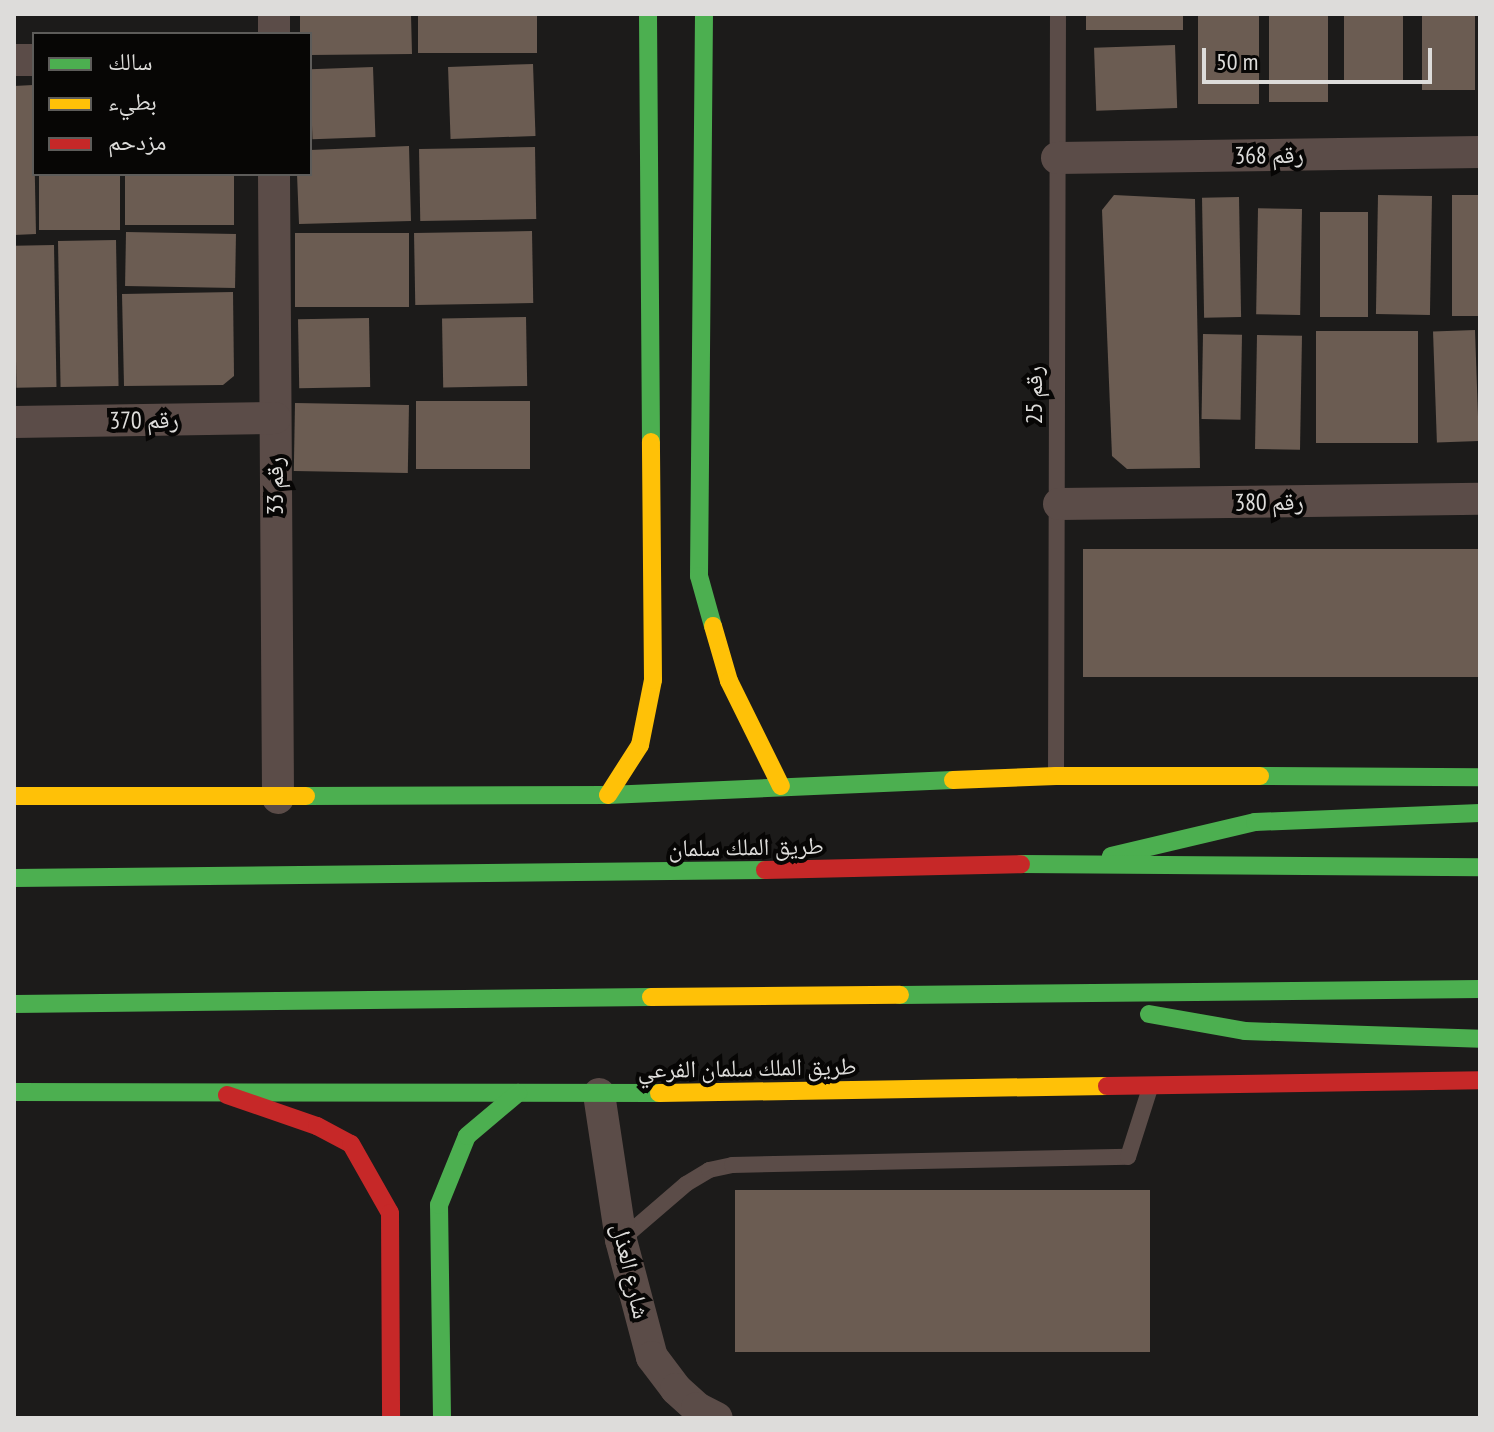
<!DOCTYPE html>
<meta charset="utf-8">
<style>
body{margin:0}
#map{position:relative;width:1494px;height:1432px;overflow:hidden;background:#1c1b1a;font-family:"PT Sans Narrow","Noto Naskh Arabic",sans-serif}
div>[style]{position:absolute}
.building>*{inset:0;background:#6b5c52;transform-origin:0 0}
.lane>*{height:16px;margin:-8px;padding:0 8px;transform-origin:8px;border-radius:8px;background:#5b4c48}
.street>*{height:32px;margin:-16px;padding:0 16px;transform-origin:16px;border-radius:16px;background:#5b4c48}
.fast>*{height:18px;margin:-9px;padding:0 9px;transform-origin:9px;border-radius:9px;background:#4caf50}
.slow>*{height:18px;margin:-9px;padding:0 9px;transform-origin:9px;border-radius:9px;background:#ffc107}
.jam>*{height:18px;margin:-9px;padding:0 9px;transform-origin:9px;border-radius:9px;background:#c62828}
span{translate:-50% -50%;white-space:nowrap;text-align:center;line-height:1.15;-webkit-text-stroke:8px #070605;paint-order:stroke}
.street-label{font-size:24px;color:#dddcda}
.frame{position:absolute;inset:0;border:16px solid #dddcda;pointer-events:none}
.legend{position:absolute;left:32px;top:32px;width:280px;height:144px;box-sizing:border-box;background:#070605;border:2px solid #5d5c5a;margin:0;padding:10px 14px;list-style:none;font-size:24px;color:#dddcda}
.legend li{display:flex;align-items:center;gap:16px;height:40px}
.legend b{width:40px;border:2px solid #5d5c5a}
.scale{position:absolute;left:1202px;top:48px;width:230px;height:36px;box-sizing:border-box;border:4px solid #dddcda;border-top:0;padding-left:10px;font-size:24px;line-height:28px;white-space:nowrap;color:#dddcda;-webkit-text-stroke:6px #070605;paint-order:stroke}
</style>
<div id="map">
<div class="building">
<div style="clip-path:polygon(300px 14px,411px 14px,412px 54px,310px 55px,310px 34px,300px 34px)"></div>
<div style="left:418px;top:14px;width:119px;height:39px"></div>
<div style="left:1086px;top:14px;width:97px;height:16px"></div>
<div style="left:1198px;top:14px;width:61px;height:90px"></div>
<div style="left:1269px;top:14px;width:59px;height:88px"></div>
<div style="left:1344px;top:14px;width:59px;height:67px"></div>
<div style="left:1422px;top:14px;width:53px;height:76px"></div>
<div style="left:1175px;top:45px;width:63px;height:81px;rotate:88deg"></div>
<div style="left:533px;top:64px;width:72px;height:85px;rotate:88deg"></div>
<div style="left:373px;top:67px;width:70px;height:63px;rotate:88deg"></div>
<div style="clip-path:polygon(33px 85px,36px 234px,14px 235px,14px 86px)"></div>
<div style="clip-path:polygon(409px 146px,411px 221px,299px 224px,297px 174px,310px 174px,310px 150px)"></div>
<div style="left:535px;top:147px;width:72px;height:116px;rotate:89deg"></div>
<div style="left:39px;top:174px;width:81px;height:56px"></div>
<div style="left:125px;top:174px;width:109px;height:51px"></div>
<div style="clip-path:polygon(1114px 195px,1195px 199px,1200px 468px,1127px 469px,1112px 456px,1102px 210px)"></div>
<div style="left:1452px;top:195px;width:28px;height:121px"></div>
<div style="left:1432px;top:196px;width:119px;height:54px;rotate:91deg"></div>
<div style="left:1239px;top:197px;width:120px;height:37px;rotate:89deg"></div>
<div style="left:1302px;top:209px;width:106px;height:44px;rotate:91deg"></div>
<div style="left:1320px;top:212px;width:48px;height:105px"></div>
<div style="left:532px;top:231px;width:72px;height:118px;rotate:89deg"></div>
<div style="left:126px;top:232px;width:110px;height:54px;rotate:1deg"></div>
<div style="left:295px;top:233px;width:114px;height:74px"></div>
<div style="left:116px;top:240px;width:146px;height:58px;rotate:89deg"></div>
<div style="left:54px;top:245px;width:142px;height:40px;rotate:89deg"></div>
<div style="clip-path:polygon(233px 292px,234px 376px,223px 385px,124px 386px,122px 294px)"></div>
<div style="left:526px;top:317px;width:69px;height:84px;rotate:89deg"></div>
<div style="left:369px;top:318px;width:69px;height:71px;rotate:89deg"></div>
<div style="left:1475px;top:330px;width:111px;height:42px;rotate:88deg"></div>
<div style="left:1418px;top:331px;width:112px;height:102px;rotate:90deg"></div>
<div style="left:1203px;top:334px;width:39px;height:85px;rotate:1deg"></div>
<div style="left:1257px;top:335px;width:45px;height:114px;rotate:1deg"></div>
<div style="left:416px;top:401px;width:114px;height:68px"></div>
<div style="left:295px;top:403px;width:114px;height:68px;rotate:1deg"></div>
<div style="left:1480px;top:549px;width:128px;height:397px;rotate:90deg"></div>
<div style="left:1150px;top:1190px;width:162px;height:415px;rotate:90deg"></div>
</div>
<div class="lane">
<div style="left:1056px;top:774px;width:760px;rotate:-89.85deg"></div>
<div style="left:621px;top:1240px;width:86px;rotate:-40.7deg"></div>
<div style="left:686px;top:1184px;width:27px;rotate:-31deg"></div>
<div style="left:709px;top:1170px;width:24px;rotate:-12deg"></div>
<div style="left:732px;top:1165px;width:396px;rotate:-1.2deg"></div>
<div style="left:1128px;top:1157px;width:72px;rotate:-72.3deg"></div>
</div>
<div class="street">
<div style="left:274px;top:14px;width:20px;rotate:90deg"></div>
<div style="left:14px;top:60px;width:20px"></div>
<div style="left:1057px;top:158px;width:423px;rotate:-0.8deg"></div>
<div style="left:274px;top:174px;width:624px;rotate:89.63deg"></div>
<div style="left:14px;top:422px;width:261px;rotate:-0.9deg"></div>
<div style="left:1059px;top:504px;width:421px;rotate:-0.7deg"></div>
<div style="left:599px;top:1094px;width:148px;rotate:81.4deg"></div>
<div style="left:621px;top:1240px;width:121px;rotate:75.2deg"></div>
<div style="left:652px;top:1357px;width:40px;rotate:53deg"></div>
<div style="left:676px;top:1389px;width:28px;rotate:42deg"></div>
<div style="left:697px;top:1408px;width:22px;rotate:27deg"></div>
</div>
<div class="fast">
<div style="left:648px;top:14px;width:428px;rotate:89.6deg"></div>
<div style="left:704px;top:14px;width:562px;rotate:90.51deg"></div>
<div style="left:699px;top:576px;width:52px;rotate:74.4deg"></div>
<div style="left:1260px;top:776px;width:220px;rotate:0.3deg"></div>
<div style="left:306px;top:796px;width:302px;rotate:-0.2deg"></div>
<div style="left:608px;top:795px;width:345px;rotate:-2.5deg"></div>
<div style="left:1111px;top:856px;width:148px;rotate:-13.3deg"></div>
<div style="left:1255px;top:822px;width:225px;rotate:-2.3deg"></div>
<div style="left:1021px;top:864px;width:459px;rotate:0.4deg"></div>
<div style="left:14px;top:878px;width:751px;rotate:-0.61deg"></div>
<div style="left:900px;top:995px;width:580px;rotate:-0.59deg"></div>
<div style="left:14px;top:1004px;width:637px;rotate:-0.63deg"></div>
<div style="left:1149px;top:1014px;width:97px;rotate:10deg"></div>
<div style="left:1245px;top:1031px;width:235px;rotate:1.9deg"></div>
<div style="left:14px;top:1092px;width:645px;rotate:0.09deg"></div>
<div style="left:442px;top:1418px;width:213px;rotate:-90.8deg"></div>
<div style="left:439px;top:1205px;width:74px;rotate:-67.9deg"></div>
<div style="left:467px;top:1136px;width:67px;rotate:-40.1deg"></div>
</div>
<div class="slow">
<div style="left:713px;top:626px;width:57px;rotate:73.8deg"></div>
<div style="left:729px;top:681px;width:117px;rotate:63.7deg"></div>
<div style="left:953px;top:780px;width:103px;rotate:-2.2deg"></div>
<div style="left:1056px;top:776px;width:204px"></div>
<div style="left:608px;top:795px;width:59px;rotate:-57.4deg"></div>
<div style="left:640px;top:745px;width:66px;rotate:-78.7deg"></div>
<div style="left:653px;top:680px;width:238px;rotate:-90.5deg"></div>
<div style="left:14px;top:796px;width:292px"></div>
<div style="left:651px;top:997px;width:249px;rotate:-0.5deg"></div>
<div style="left:659px;top:1093px;width:448px;rotate:-0.9deg"></div>
</div>
<div class="jam">
<div style="left:765px;top:870px;width:256px;rotate:-1.3deg"></div>
<div style="left:1107px;top:1086px;width:373px;rotate:-0.9deg"></div>
<div style="left:227px;top:1095px;width:95px;rotate:19deg"></div>
<div style="left:317px;top:1126px;width:38px;rotate:28deg"></div>
<div style="left:351px;top:1144px;width:79px;rotate:60.5deg"></div>
<div style="left:390px;top:1213px;width:205px;rotate:89.7deg"></div>
</div>
<div class="street-label">
<span style="left:1269px;top:155px;rotate:-1deg">رقم 368</span>
<span style="left:1034px;top:395px;rotate:-90deg">رقم 25</span>
<span style="left:144px;top:420px;rotate:-1deg">رقم 370</span>
<span style="left:275px;top:486px;rotate:-90deg">رقم 33</span>
<span style="left:1269px;top:502px;rotate:-1deg">رقم 380</span>
<span style="left:746px;top:847px;rotate:-1deg">طريق الملك سلمان</span>
<span style="left:747px;top:1068px;rotate:-1deg">طريق الملك سلمان الفرعي</span>
<span style="left:631px;top:1271px;rotate:77deg">شارع العذل</span>
</div>
<div class="frame"></div>
<ul class="legend">
<li><b style="height:10px;background:#4caf50"></b>سالك</li>
<li><b style="height:10px;background:#ffc107"></b>بطيء</li>
<li><b style="height:10px;background:#c62828"></b>مزدحم</li>
</ul>
<div class="scale">50 m</div>
</div>
